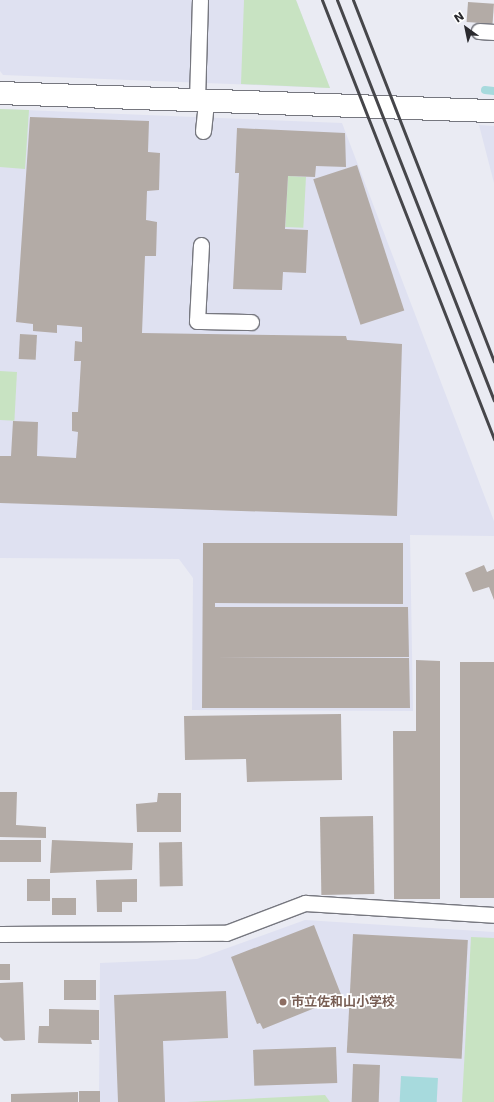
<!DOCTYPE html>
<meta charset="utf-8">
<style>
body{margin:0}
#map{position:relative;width:494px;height:1102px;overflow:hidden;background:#eaebf3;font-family:"DejaVu Sans","Noto Sans JP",sans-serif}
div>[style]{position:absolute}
.built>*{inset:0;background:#dfe1f1}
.green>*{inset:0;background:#c8e3c2;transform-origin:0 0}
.water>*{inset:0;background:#a7dadd;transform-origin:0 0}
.stream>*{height:8px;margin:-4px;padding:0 4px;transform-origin:4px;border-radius:4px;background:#a7dadd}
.building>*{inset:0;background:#b3aba6;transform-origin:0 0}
.roads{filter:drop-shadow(1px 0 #76777f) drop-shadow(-1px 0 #76777f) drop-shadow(0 1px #76777f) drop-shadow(0 -1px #76777f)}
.service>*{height:15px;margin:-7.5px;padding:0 7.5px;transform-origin:7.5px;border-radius:7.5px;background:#fff}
.minor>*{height:22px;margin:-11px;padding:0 11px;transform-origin:11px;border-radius:11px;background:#fff}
.rail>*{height:3px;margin:-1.5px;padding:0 1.5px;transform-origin:1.5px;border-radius:1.5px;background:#46464a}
.dots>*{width:11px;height:11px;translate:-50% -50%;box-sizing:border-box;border:2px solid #fff;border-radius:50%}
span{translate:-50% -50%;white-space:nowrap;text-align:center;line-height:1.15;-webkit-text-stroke:3.5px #fff;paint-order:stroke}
.education-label{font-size:13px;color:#785e54;font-weight:700}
.left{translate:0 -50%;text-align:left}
.north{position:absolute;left:446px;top:8px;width:40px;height:40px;-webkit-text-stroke:3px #fff;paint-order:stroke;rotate:327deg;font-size:11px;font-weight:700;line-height:16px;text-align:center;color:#2a2a2e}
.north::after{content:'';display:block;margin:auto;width:14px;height:18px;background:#2a2a2e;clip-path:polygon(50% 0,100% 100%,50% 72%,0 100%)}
</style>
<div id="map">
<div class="built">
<div style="clip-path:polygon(0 0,296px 0,330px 88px,3px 75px,0 71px)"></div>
<div style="clip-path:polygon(0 109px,342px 123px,494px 521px,494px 536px,410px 535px,413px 711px,192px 710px,193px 578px,179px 559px,0 558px)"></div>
<div style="clip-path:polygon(479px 125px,494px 126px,494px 183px)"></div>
<div style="clip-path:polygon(305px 920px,494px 932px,494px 1102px,99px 1102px,100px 963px,197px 959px)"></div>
</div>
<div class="green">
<div style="clip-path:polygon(244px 0,296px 0,330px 88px,241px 84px)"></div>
<div style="clip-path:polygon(0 109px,29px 110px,25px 169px,0 167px)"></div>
<div style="left:288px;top:176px;width:18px;height:51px;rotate:3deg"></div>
<div style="left:0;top:371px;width:17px;height:49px;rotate:3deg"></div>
<div style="clip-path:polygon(471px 937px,494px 938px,494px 1102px,462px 1102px)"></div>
<div style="clip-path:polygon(325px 1095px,330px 1102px,187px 1102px)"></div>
</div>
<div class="water">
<div style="left:401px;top:1076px;width:37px;height:26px;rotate:3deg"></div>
</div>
<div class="stream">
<div style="left:485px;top:90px;width:9px;rotate:6deg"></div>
</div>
<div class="building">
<div style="left:468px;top:2px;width:26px;height:20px;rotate:4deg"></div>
<div style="clip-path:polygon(30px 117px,149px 121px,148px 152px,160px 153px,159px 190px,147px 191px,146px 220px,157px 222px,156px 256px,145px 256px,142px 333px,346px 336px,347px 340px,402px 344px,397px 516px,0 503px,0 456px,11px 456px,13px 421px,38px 422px,37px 456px,76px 458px,78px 432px,72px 431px,72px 412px,78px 412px,81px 361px,74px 361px,75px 341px,82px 342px,82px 327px,57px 325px,57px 333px,33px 331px,33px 324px,16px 322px)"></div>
<div style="clip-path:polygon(237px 128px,345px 133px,346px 167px,316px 166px,315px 177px,288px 176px,285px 229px,308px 230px,306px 273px,283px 272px,282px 290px,233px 289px,239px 173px,235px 173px)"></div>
<div style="left:357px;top:165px;width:153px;height:46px;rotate:72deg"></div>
<div style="left:20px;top:334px;width:17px;height:25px;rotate:3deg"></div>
<div style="clip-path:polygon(203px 543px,403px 543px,403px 604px,215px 603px,215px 607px,408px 607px,409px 657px,214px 658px,409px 658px,410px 708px,202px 708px)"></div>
<div style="clip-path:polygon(484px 565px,487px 572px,494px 569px,494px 600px,489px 587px,473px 592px,465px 573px)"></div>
<div style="clip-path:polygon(416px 660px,440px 661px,440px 899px,394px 899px,393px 731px,416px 731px)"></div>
<div style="left:460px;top:662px;width:34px;height:236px"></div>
<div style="clip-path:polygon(341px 714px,342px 780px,247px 782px,246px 759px,185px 760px,184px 716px)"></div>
<div style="clip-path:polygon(0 792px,17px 792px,16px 825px,46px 827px,46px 838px,0 837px)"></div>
<div style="clip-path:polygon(158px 793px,181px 793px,181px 832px,137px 832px,136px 804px,157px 802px)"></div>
<div style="left:373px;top:816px;width:78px;height:53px;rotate:89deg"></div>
<div style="left:0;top:840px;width:41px;height:22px"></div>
<div style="clip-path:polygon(52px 840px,133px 843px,132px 870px,50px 873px)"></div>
<div style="left:182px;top:842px;width:44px;height:23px;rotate:89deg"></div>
<div style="left:27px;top:879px;width:23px;height:22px"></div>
<div style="clip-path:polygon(137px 879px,137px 902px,122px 902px,122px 912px,97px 912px,96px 880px)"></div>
<div style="left:52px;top:898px;width:24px;height:17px"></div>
<div style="clip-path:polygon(314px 925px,342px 997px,263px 1029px,260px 1023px,257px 1024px,231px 957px)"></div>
<div style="left:353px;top:934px;width:115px;height:119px;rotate:3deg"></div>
<div style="left:0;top:964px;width:10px;height:16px"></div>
<div style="left:96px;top:980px;width:20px;height:32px;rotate:90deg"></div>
<div style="clip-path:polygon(23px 982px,25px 1040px,4px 1041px,0 1037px,0 983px)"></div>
<div style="clip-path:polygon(226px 991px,228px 1038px,163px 1041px,165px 1102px,118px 1102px,114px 995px)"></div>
<div style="clip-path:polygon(49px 1009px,99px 1010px,99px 1040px,91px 1040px,92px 1044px,38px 1043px,39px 1026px,49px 1026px)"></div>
<div style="left:336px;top:1047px;width:36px;height:83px;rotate:88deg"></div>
<div style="left:353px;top:1064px;width:27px;height:38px;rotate:2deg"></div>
<div style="left:79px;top:1091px;width:21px;height:11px"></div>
<div style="clip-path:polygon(78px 1092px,78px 1102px,11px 1102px,11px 1094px)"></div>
</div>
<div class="roads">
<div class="service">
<div style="left:479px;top:31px;width:15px;rotate:4deg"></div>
<div style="left:197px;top:100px;width:100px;rotate:-88.3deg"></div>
<div style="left:203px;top:131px;width:30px;rotate:-84deg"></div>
<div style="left:201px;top:245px;width:76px;rotate:93deg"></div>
<div style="left:197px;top:321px;width:54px;rotate:1.1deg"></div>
<div style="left:0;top:934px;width:226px;rotate:-0.3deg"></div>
<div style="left:226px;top:933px;width:85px;rotate:-20.8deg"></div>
<div style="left:305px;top:903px;width:189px;rotate:3.6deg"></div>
</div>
<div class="minor">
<div style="left:0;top:93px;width:494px;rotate:2.1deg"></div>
</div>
</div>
<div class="rail">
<div style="left:322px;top:0;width:472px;rotate:68.6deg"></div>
<div style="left:337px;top:0;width:430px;rotate:68.6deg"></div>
<div style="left:353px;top:0;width:388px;rotate:68.7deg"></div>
</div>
<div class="dots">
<div style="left:283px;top:1002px;background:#8d6e63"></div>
</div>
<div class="education-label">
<span class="left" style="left:291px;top:1002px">市立佐和山小学校</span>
</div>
<div class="north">N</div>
</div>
